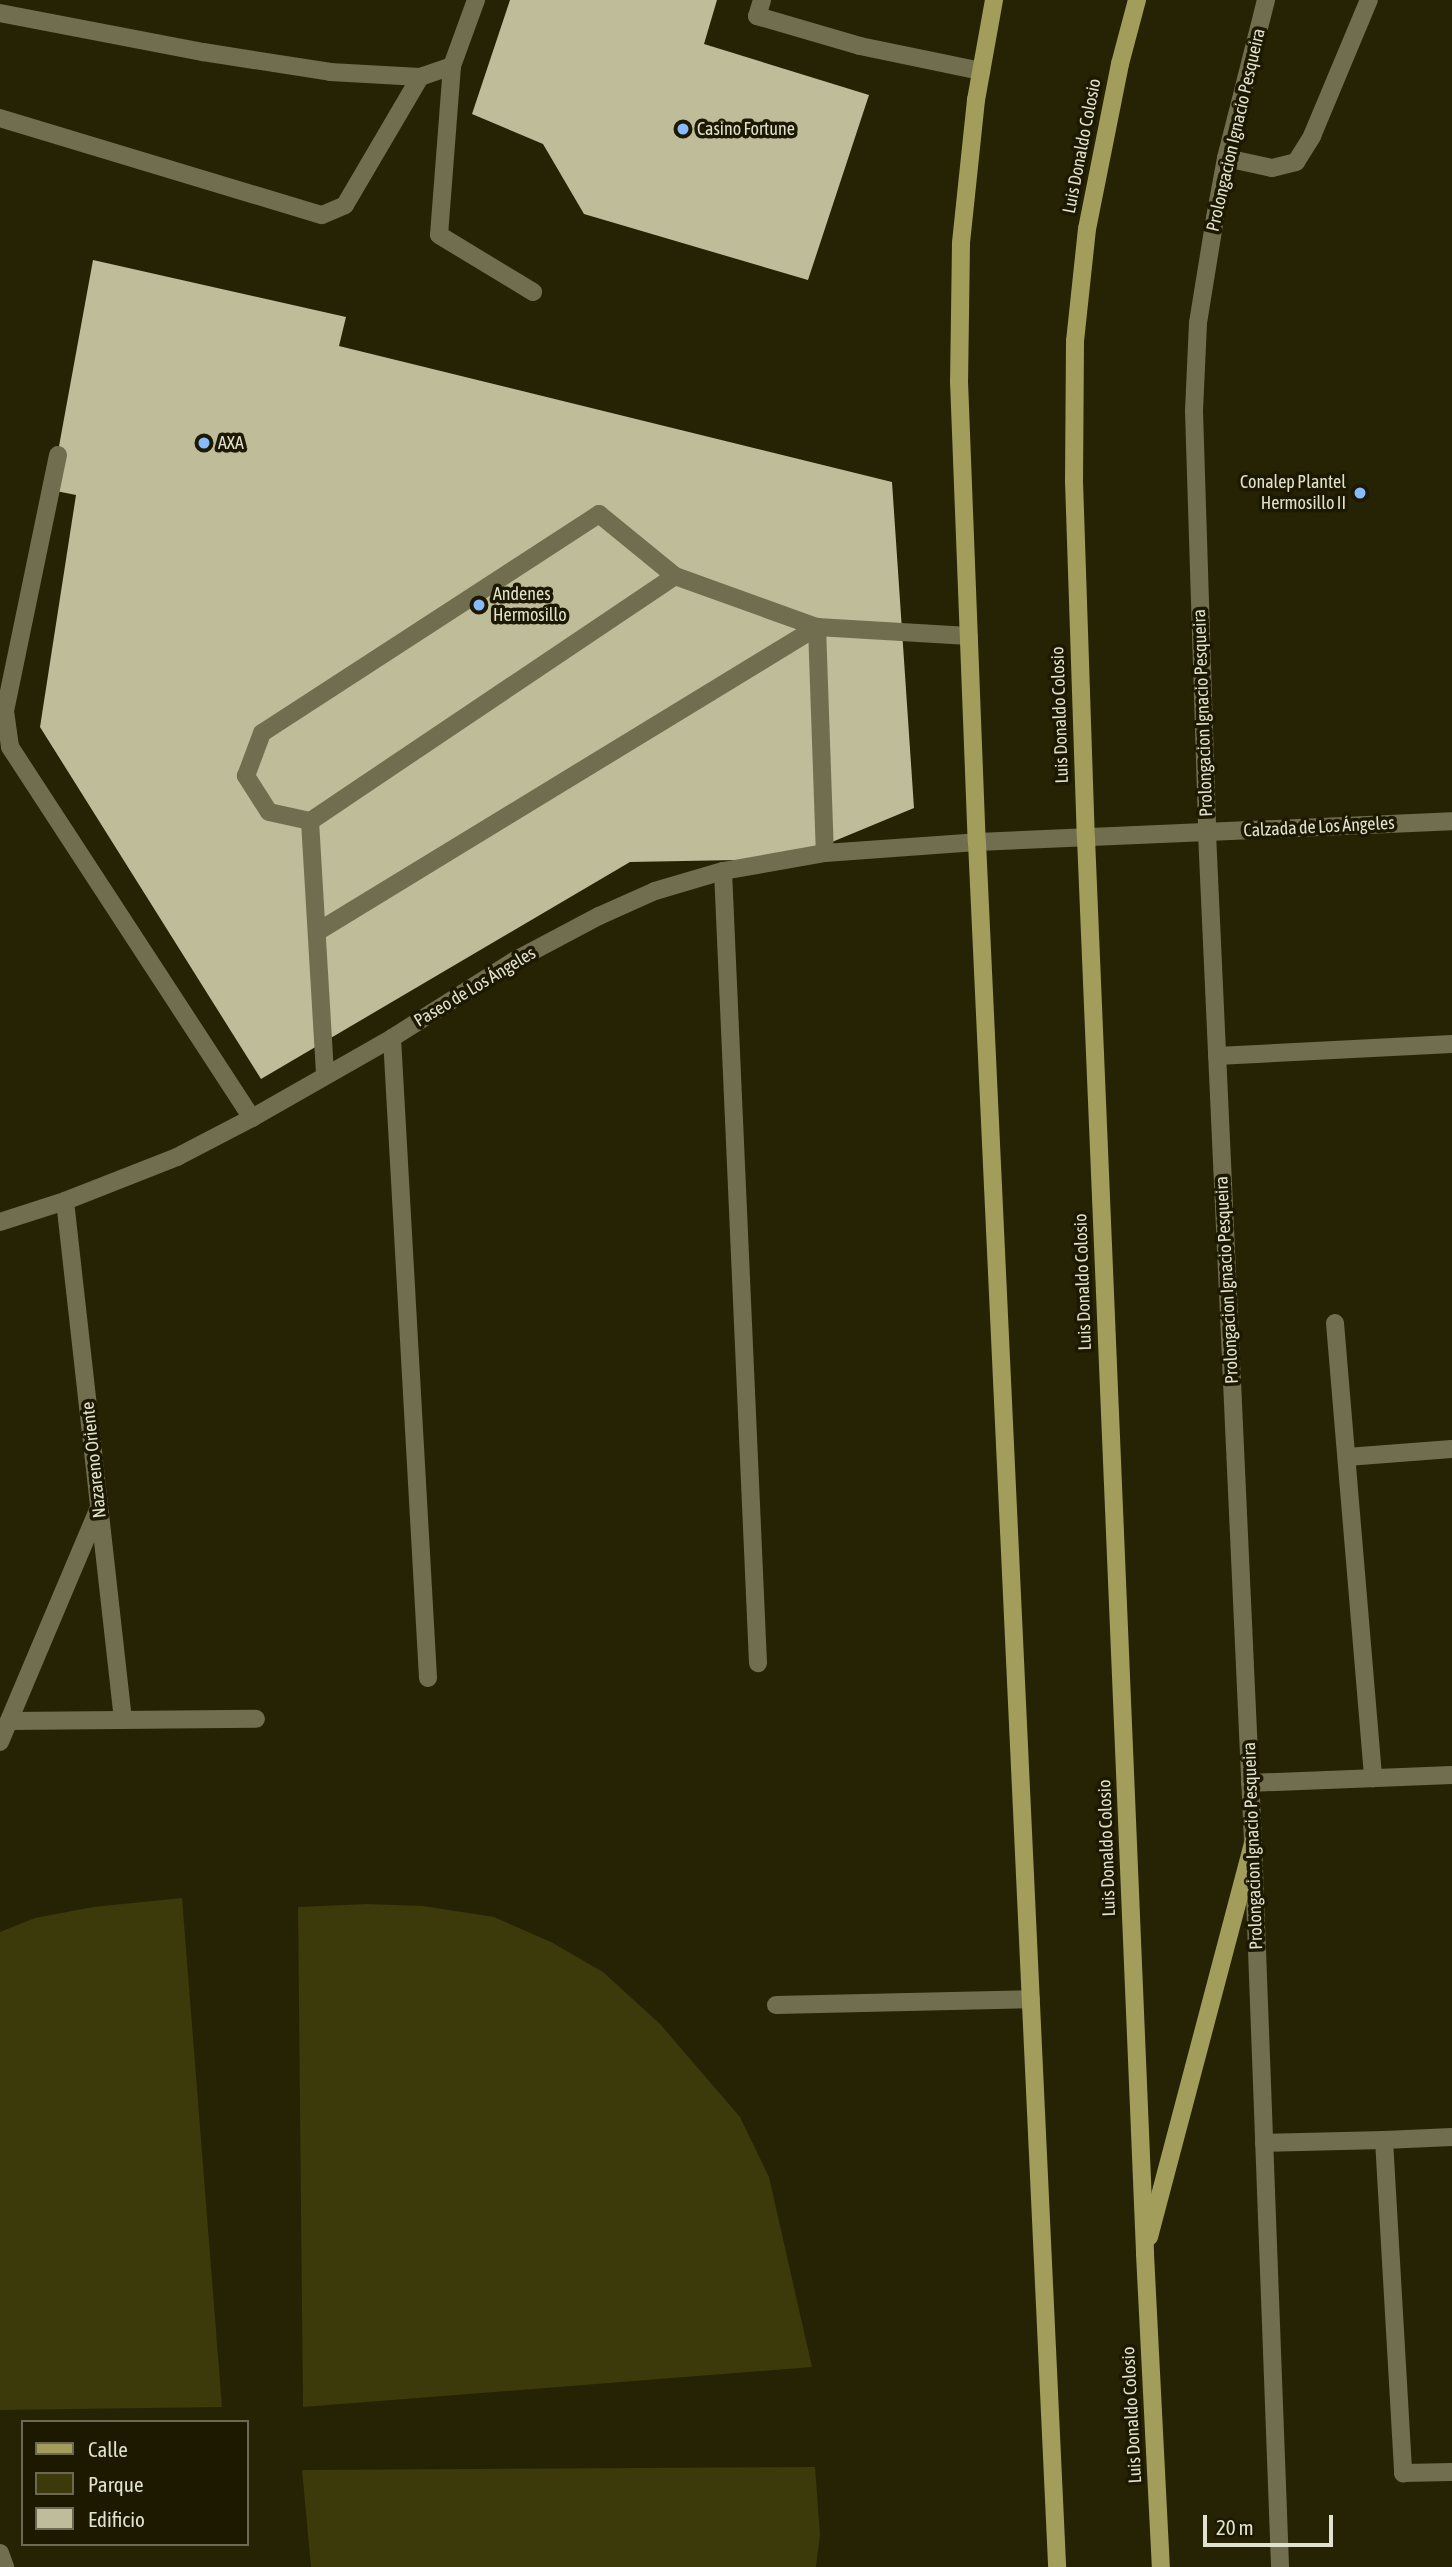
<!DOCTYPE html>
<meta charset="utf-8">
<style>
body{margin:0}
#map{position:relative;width:1452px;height:2567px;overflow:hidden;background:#252304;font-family:"Asap Condensed",sans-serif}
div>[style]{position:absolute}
.green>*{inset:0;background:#3c390b}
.building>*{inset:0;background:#bebc99}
.minor>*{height:18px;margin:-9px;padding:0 9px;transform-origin:9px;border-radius:9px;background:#706e4e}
.major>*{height:18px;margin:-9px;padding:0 9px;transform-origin:9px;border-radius:9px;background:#a29d5b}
.dots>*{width:19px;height:19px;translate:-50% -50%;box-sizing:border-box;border:4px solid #1c1900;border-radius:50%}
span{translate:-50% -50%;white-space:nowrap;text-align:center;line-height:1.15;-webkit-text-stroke:7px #1c1900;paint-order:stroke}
.poi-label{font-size:18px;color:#e1e1cf}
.left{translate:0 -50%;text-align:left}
.right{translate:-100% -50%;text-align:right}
.street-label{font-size:18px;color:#e1e1cf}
.legend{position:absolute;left:21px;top:2420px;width:228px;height:126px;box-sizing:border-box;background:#1c1900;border:2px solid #6b6953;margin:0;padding:9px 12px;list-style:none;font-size:21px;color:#e1e1cf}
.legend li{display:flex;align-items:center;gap:14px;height:35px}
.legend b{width:35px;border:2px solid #6b6953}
.scale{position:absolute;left:1203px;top:2515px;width:130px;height:32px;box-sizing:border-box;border:4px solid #e1e1cf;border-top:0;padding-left:9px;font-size:21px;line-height:24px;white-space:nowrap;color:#e1e1cf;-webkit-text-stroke:5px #1c1900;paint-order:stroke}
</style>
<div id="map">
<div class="green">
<div style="clip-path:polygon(182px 1898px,222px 2407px,0 2410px,0 1932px,35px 1918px,93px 1907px)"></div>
<div style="clip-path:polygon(367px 1904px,423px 1906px,494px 1917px,551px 1942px,603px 1972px,660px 2024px,740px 2117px,769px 2177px,812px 2367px,303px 2407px,298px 1907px)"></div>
<div style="clip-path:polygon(815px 2467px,820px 2535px,816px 2567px,311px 2567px,302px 2470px)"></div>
</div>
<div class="building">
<div style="clip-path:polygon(510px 0,717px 0,704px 44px,869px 95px,808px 280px,584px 214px,543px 144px,472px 114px)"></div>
<div style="clip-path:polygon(93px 260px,346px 317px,339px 346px,892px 482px,914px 808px,791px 859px,630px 862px,261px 1079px,40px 727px,76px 495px,51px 490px)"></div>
</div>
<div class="minor">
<div style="left:476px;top:0;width:70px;rotate:110deg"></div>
<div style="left:452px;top:66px;width:169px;rotate:94.4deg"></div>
<div style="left:439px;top:235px;width:110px;rotate:31.2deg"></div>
<div style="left:762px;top:0;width:17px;rotate:107deg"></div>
<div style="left:757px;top:16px;width:107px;rotate:16.2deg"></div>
<div style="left:860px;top:46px;width:124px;rotate:11.7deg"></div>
<div style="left:1266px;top:0;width:163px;rotate:104.2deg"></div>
<div style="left:1226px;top:158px;width:61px;rotate:100.4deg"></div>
<div style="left:1215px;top:218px;width:106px;rotate:99.2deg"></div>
<div style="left:1198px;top:323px;width:88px;rotate:92.6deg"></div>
<div style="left:1194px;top:411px;width:422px;rotate:88.2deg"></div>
<div style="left:1207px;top:833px;width:1011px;rotate:87.39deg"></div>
<div style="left:1253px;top:1843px;width:725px;rotate:87.86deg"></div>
<div style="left:0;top:13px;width:207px;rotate:10.9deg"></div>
<div style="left:203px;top:52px;width:129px;rotate:8.9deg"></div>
<div style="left:330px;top:72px;width:90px;rotate:3.2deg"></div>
<div style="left:420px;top:77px;width:34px;rotate:-19deg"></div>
<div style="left:0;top:118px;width:336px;rotate:16.8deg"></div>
<div style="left:322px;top:215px;width:25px;rotate:-23deg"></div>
<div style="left:345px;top:205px;width:148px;rotate:-59.6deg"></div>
<div style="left:1226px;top:158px;width:47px;rotate:12.3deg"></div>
<div style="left:1272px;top:168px;width:25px;rotate:-14deg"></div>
<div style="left:1296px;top:162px;width:31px;rotate:-58deg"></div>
<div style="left:1312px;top:136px;width:147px;rotate:-67.3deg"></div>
<div style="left:58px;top:455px;width:261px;rotate:101.7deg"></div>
<div style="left:5px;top:711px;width:36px;rotate:82deg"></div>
<div style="left:10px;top:747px;width:443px;rotate:56.9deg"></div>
<div style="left:675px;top:576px;width:440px;rotate:146.1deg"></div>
<div style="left:310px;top:821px;width:42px;rotate:-167.6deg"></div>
<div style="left:269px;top:812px;width:43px;rotate:-122.6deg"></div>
<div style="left:246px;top:776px;width:46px;rotate:-69.6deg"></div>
<div style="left:262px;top:733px;width:402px;rotate:-33deg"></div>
<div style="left:599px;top:514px;width:98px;rotate:39.2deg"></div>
<div style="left:675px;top:576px;width:151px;rotate:19.8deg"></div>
<div style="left:817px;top:627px;width:152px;rotate:3.4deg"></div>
<div style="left:310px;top:821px;width:255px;rotate:86.6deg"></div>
<div style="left:723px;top:871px;width:793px;rotate:87.47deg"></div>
<div style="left:317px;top:932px;width:586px;rotate:-31.38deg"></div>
<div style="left:817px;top:627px;width:226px;rotate:88deg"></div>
<div style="left:392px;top:1038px;width:641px;rotate:86.78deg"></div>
<div style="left:1217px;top:1056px;width:235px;rotate:-2.9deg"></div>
<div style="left:65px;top:1201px;width:522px;rotate:83.62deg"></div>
<div style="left:0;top:1222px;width:68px;rotate:-17.9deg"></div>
<div style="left:65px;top:1201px;width:120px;rotate:-21.4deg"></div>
<div style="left:177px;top:1157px;width:85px;rotate:-27.5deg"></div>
<div style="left:252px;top:1118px;width:161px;rotate:-29.7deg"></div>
<div style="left:392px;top:1038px;width:144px;rotate:-32.3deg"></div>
<div style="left:514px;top:961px;width:96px;rotate:-27.9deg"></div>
<div style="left:599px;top:916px;width:61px;rotate:-24.1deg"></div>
<div style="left:655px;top:891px;width:71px;rotate:-16.4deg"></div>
<div style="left:723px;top:871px;width:104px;rotate:-10deg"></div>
<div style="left:825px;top:853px;width:152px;rotate:-4.1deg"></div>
<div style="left:977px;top:842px;width:475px;rotate:-2.5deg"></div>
<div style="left:1335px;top:1323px;width:457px;rotate:85.2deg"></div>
<div style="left:1347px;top:1457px;width:105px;rotate:-4.4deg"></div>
<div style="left:9px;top:1721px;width:247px;rotate:-0.5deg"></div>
<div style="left:0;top:1742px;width:252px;rotate:-67.1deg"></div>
<div style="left:1250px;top:1783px;width:202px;rotate:-2.3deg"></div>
<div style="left:776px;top:2005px;width:255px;rotate:-1.3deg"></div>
<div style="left:1452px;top:2137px;width:68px;rotate:177.5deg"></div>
<div style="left:1384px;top:2140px;width:334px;rotate:86.7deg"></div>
<div style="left:1403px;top:2473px;width:49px;rotate:-1.2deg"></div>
<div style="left:1264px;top:2143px;width:120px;rotate:-1.4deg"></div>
<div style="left:0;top:2553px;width:15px;rotate:70deg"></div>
</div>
<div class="major">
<div style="left:994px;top:0;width:102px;rotate:100.2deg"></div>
<div style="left:976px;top:100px;width:144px;rotate:96deg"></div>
<div style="left:961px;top:243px;width:138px;rotate:90.8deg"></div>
<div style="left:959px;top:381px;width:461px;rotate:87.8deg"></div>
<div style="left:977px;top:842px;width:1727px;rotate:87.34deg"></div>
<div style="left:1137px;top:0;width:66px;rotate:104.9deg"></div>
<div style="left:1120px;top:64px;width:168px;rotate:101.3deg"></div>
<div style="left:1087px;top:229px;width:113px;rotate:96.1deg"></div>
<div style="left:1075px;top:341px;width:140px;rotate:90.4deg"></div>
<div style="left:1074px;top:481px;width:357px;rotate:88.1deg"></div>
<div style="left:1086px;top:838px;width:1417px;rotate:87.61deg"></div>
<div style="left:1145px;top:2254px;width:313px;rotate:87.1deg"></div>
<div style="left:1149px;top:2237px;width:407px;rotate:-75.2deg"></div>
</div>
<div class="dots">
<div style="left:683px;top:129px;background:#88bafc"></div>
<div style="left:204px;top:443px;background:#88bafc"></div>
<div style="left:1360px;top:493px;background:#88bafc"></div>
<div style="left:479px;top:605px;background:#88bafc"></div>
</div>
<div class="poi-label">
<span class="left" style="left:697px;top:129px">Casino Fortune</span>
<span class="left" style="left:218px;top:443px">AXA</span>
<span class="right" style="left:1346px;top:493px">Conalep Plantel<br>Hermosillo II</span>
<span class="left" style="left:493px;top:605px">Andenes<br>Hermosillo</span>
</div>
<div class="street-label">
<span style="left:1236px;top:130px;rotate:-77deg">Prolongacion Ignacio Pesqueira</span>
<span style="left:1082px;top:146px;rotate:-79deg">Luis Donaldo Colosio</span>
<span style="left:1203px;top:713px;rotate:-92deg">Prolongacion Ignacio Pesqueira</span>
<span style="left:1060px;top:715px;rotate:-92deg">Luis Donaldo Colosio</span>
<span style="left:1319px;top:827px;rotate:-3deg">Calzada de Los Ángeles</span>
<span style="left:475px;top:987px;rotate:-31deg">Paseo de Los Ángeles</span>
<span style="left:1227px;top:1280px;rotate:-93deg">Prolongacion Ignacio Pesqueira</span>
<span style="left:1083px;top:1282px;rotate:-92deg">Luis Donaldo Colosio</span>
<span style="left:94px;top:1460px;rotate:-96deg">Nazareno Oriente</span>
<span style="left:1253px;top:1846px;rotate:-92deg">Prolongacion Ignacio Pesqueira</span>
<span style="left:1107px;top:1848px;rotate:-92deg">Luis Donaldo Colosio</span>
<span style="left:1132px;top:2415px;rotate:-93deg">Luis Donaldo Colosio</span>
</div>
<ul class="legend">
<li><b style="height:9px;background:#a29d5b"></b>Calle</li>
<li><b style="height:19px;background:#3c390b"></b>Parque</li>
<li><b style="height:19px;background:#bebc99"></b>Edificio</li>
</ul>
<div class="scale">20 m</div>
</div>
